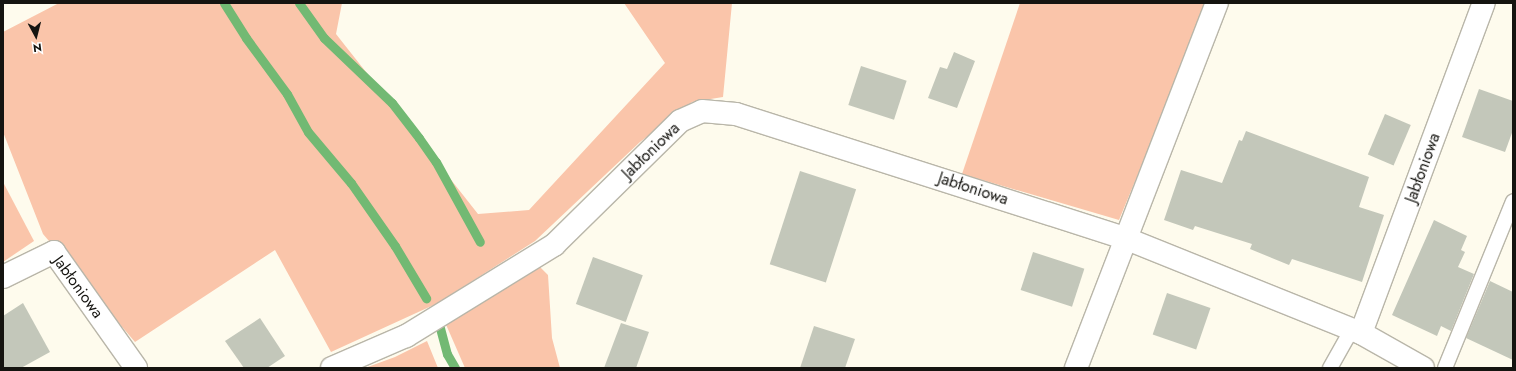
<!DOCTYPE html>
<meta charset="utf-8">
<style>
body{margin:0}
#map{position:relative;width:1516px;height:371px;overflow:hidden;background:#fefbed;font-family:Jost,sans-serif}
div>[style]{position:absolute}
.green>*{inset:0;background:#fac5aa}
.stream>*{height:9px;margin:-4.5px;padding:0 4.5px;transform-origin:4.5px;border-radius:4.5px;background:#72b973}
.building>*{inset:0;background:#c3c7ba;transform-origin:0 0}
.roads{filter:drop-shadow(1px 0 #b9b6a9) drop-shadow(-1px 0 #b9b6a9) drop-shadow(0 1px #b9b6a9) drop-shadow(0 -1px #b9b6a9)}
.service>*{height:14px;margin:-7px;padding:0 7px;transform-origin:7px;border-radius:7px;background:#fff}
.minor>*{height:22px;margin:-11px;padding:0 11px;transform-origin:11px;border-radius:11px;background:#fff}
span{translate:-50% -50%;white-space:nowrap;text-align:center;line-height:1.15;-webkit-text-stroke:3px #fff;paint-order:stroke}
.street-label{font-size:16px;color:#151410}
.frame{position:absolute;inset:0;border:4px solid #151410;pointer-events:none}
.north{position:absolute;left:16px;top:16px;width:40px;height:40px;-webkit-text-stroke:3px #fff;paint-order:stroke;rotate:173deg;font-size:11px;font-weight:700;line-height:16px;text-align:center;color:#151410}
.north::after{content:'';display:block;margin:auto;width:14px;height:18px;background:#151410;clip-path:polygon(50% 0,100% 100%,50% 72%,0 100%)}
</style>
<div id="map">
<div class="green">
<div style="clip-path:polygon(59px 3px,342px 3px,336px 34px,478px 214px,529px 210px,665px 63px,624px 3px,732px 3px,723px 97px,692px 102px,640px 142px,535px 241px,438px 303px,331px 352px,275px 250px,135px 342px,43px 234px,3px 132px,3px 32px)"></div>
<div style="clip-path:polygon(1020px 3px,1206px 3px,1186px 58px,1119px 220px,962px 174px)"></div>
<div style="clip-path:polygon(3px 182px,34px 241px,3px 262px)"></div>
<div style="clip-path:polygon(539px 266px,548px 275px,552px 338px,560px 368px,465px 368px,444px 320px)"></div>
<div style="clip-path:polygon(427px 341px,438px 368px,365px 368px,395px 357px)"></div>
</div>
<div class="stream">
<div style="left:224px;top:3px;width:41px;rotate:57.8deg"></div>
<div style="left:246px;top:38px;width:69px;rotate:53.8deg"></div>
<div style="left:287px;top:94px;width:43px;rotate:61.1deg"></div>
<div style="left:308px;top:132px;width:67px;rotate:49.9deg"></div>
<div style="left:351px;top:183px;width:77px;rotate:55.1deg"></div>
<div style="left:395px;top:246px;width:61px;rotate:59.2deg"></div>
<div style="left:299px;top:3px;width:43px;rotate:54.5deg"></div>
<div style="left:324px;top:38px;width:94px;rotate:43.7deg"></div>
<div style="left:392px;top:103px;width:44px;rotate:52.4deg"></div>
<div style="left:419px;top:138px;width:29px;rotate:55deg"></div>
<div style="left:436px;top:162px;width:91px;rotate:61.2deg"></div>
<div style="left:440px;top:328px;width:27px;rotate:75deg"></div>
<div style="left:447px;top:354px;width:16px;rotate:60deg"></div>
</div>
<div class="building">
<div style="clip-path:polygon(954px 52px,975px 61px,957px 108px,928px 98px,940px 67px,947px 69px)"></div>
<div style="left:861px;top:66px;width:48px;height:41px;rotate:18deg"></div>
<div style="clip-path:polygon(1479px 89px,1513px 101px,1513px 130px,1505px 152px,1462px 137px)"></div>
<div style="left:1385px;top:114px;width:28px;height:44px;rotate:23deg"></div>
<div style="clip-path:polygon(1246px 131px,1369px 177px,1359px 207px,1384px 215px,1362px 282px,1292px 259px,1289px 265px,1250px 249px,1252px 244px,1195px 226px,1193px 230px,1164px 220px,1181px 170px,1222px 183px,1239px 140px,1242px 141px)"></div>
<div style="left:800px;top:171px;width:59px;height:98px;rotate:18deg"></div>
<div style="clip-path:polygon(1434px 220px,1467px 236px,1461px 250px,1465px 252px,1458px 267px,1474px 274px,1451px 331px,1441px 326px,1437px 336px,1392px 315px)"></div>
<div style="left:1033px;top:252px;width:54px;height:40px;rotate:18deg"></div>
<div style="left:593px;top:257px;width:53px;height:50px;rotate:20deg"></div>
<div style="clip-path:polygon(1490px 281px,1513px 292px,1513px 360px,1466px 338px)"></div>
<div style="left:1167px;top:293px;width:46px;height:44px;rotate:19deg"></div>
<div style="clip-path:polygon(23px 303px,50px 352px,21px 368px,3px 368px,3px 316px)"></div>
<div style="clip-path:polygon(260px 318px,285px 356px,267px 368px,244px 368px,225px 341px)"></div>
<div style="clip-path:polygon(621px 323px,649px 332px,636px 368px,604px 368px)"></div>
<div style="clip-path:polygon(814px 326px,855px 339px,845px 368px,800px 368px)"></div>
</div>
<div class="roads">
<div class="service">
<div style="left:1330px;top:368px;width:45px;rotate:-60.6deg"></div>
<div style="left:1445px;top:368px;width:180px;rotate:-67.8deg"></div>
</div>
<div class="minor">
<div style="left:3px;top:277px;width:57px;rotate:-26.1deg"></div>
<div style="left:54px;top:252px;width:142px;rotate:54.7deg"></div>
<div style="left:1361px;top:333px;width:352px;rotate:-69.6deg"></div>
<div style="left:332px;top:368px;width:81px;rotate:-23.4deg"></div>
<div style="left:406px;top:336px;width:174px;rotate:-31.6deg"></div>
<div style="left:554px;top:245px;width:177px;rotate:-44.5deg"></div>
<div style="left:680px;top:121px;width:24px;rotate:-24deg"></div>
<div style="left:702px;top:111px;width:34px;rotate:5deg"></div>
<div style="left:736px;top:114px;width:410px;rotate:17.7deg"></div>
<div style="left:1127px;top:239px;width:252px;rotate:21.9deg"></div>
<div style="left:1361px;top:333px;width:71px;rotate:29.4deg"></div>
<div style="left:1076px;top:368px;width:391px;rotate:-68.9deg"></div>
</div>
</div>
<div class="street-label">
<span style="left:651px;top:151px;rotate:-44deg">Jabłoniowa</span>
<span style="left:1423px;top:168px;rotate:-70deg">Jabłoniowa</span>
<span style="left:973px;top:189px;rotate:18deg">Jabłoniowa</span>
<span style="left:78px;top:287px;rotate:54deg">Jabłoniowa</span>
</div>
<div class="frame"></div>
<div class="north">N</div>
</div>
